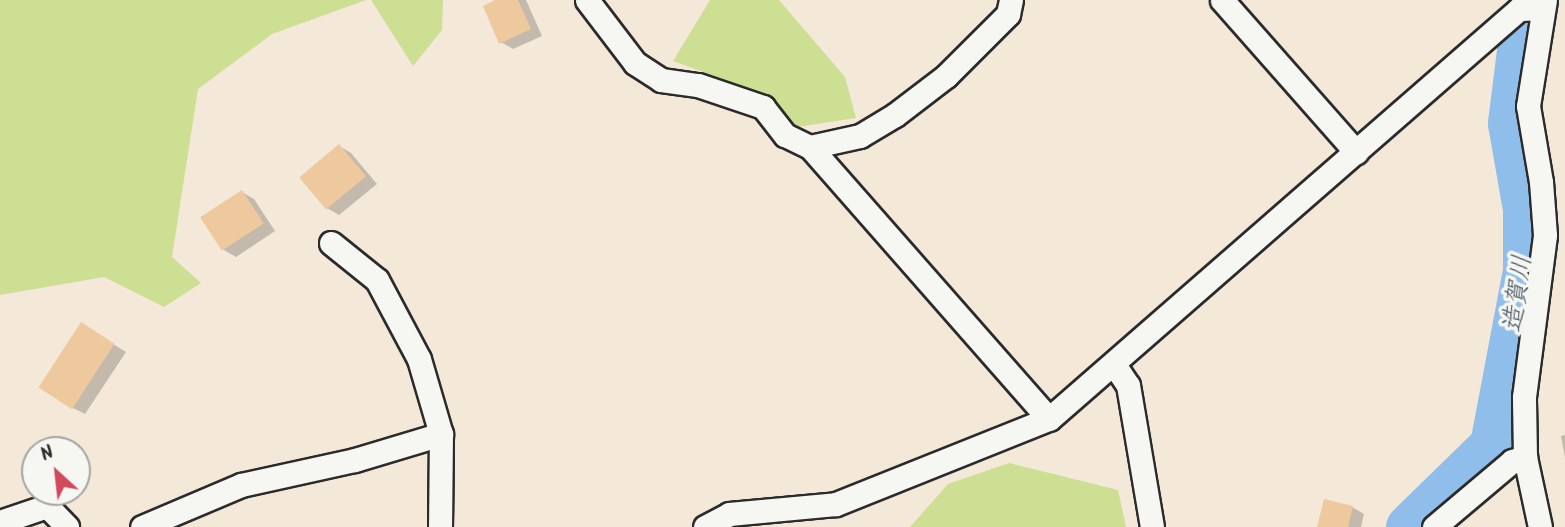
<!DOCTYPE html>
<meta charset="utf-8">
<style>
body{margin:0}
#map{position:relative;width:1565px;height:527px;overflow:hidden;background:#f4e8d9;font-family:Kalam,"Klee One",sans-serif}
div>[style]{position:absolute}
.green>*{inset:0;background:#cddf93}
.shadow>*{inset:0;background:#0003}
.river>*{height:47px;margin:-23.5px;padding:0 23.5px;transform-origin:23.5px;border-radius:23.5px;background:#8fbeea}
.building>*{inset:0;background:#eec99e;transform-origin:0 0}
.roads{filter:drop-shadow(2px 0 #2b2b2b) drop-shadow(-2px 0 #2b2b2b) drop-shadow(0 2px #2b2b2b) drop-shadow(0 -2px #2b2b2b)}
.minor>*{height:23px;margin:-11.5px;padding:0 11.5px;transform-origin:11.5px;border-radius:11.5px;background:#f6f6f2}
span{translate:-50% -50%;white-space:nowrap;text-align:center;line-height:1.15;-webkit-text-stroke:7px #f6f6f2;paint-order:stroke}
.water-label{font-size:26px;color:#495764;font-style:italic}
.north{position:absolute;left:21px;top:436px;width:70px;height:70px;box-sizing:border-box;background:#f6f6f2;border:2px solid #a5a5a2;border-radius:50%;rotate:333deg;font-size:19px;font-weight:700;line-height:28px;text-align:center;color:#2b2b2b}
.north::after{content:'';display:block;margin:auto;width:24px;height:32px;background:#d1495b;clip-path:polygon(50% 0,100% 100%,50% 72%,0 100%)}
</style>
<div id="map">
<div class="green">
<div style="clip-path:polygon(0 0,366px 0,272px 34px,198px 89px,172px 257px,201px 283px,164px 307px,104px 277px,0 295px)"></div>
<div style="clip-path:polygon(371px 0,443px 0,442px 30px,413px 66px)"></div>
<div style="clip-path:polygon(710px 0,779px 0,845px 77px,856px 118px,797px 127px,755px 91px,673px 61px)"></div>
<div style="clip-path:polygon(1009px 463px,1118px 490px,1126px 527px,910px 527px,948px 484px)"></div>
</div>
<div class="shadow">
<div style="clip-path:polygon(499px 0,526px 0,542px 36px,513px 49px,501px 42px)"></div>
<div style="clip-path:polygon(339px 146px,351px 153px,377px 184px,339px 215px,327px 208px)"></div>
<div style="clip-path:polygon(242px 192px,254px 199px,275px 231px,236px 257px,224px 250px,202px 218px)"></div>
<div style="clip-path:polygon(92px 331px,126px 352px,85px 414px,73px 408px)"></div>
<div style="clip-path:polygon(1565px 435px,1565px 458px,1561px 436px)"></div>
<div style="clip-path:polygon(1352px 507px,1364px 514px,1361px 527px,1319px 527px)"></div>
</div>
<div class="river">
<div style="left:1409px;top:527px;width:117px;rotate:-44.3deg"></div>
<div style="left:1493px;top:445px;width:177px;rotate:-79.3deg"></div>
<div style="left:1526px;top:271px;width:62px;rotate:-90deg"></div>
<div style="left:1526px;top:209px;width:87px;rotate:-99.9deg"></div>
<div style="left:1511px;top:123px;width:98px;rotate:-82.9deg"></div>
</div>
<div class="building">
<div style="clip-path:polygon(495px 0,518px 0,531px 29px,499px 44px,483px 6px)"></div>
<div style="left:339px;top:144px;width:42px;height:52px;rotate:50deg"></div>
<div style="left:242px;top:190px;width:40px;height:50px;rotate:57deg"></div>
<div style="left:81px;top:322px;width:40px;height:78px;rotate:33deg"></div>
<div style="clip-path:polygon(1324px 499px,1353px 506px,1348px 527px,1317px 527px)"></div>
</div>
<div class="roads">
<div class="minor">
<div style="left:587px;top:0;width:79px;rotate:52.7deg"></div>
<div style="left:635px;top:63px;width:31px;rotate:33deg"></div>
<div style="left:661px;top:80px;width:37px;rotate:8deg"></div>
<div style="left:698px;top:85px;width:69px;rotate:18.7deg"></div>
<div style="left:763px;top:107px;width:36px;rotate:52deg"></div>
<div style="left:785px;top:135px;width:28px;rotate:26deg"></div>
<div style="left:810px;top:147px;width:362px;rotate:48.7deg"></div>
<div style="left:1222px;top:0;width:203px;rotate:48.6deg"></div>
<div style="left:810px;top:147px;width:51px;rotate:-12.4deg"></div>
<div style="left:860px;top:136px;width:41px;rotate:-31deg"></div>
<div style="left:895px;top:115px;width:64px;rotate:-37.4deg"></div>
<div style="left:946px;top:76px;width:88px;rotate:-45deg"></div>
<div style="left:1008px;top:14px;width:14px;rotate:-78deg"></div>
<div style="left:331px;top:243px;width:59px;rotate:38.8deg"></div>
<div style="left:377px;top:280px;width:89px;rotate:62deg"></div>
<div style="left:419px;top:359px;width:78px;rotate:73.7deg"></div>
<div style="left:441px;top:434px;width:93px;rotate:90.6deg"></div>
<div style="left:1115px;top:366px;width:23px;rotate:56deg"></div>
<div style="left:1128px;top:385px;width:144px;rotate:80.4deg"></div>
<div style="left:0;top:522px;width:50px;rotate:-18.8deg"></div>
<div style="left:47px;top:506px;width:29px;rotate:46deg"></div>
<div style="left:142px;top:527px;width:108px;rotate:-23deg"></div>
<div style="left:241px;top:485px;width:117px;rotate:-12.4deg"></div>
<div style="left:355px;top:460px;width:90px;rotate:-16.8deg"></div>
<div style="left:705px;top:527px;width:27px;rotate:-28deg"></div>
<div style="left:729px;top:514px;width:107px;rotate:-5.3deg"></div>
<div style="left:836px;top:504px;width:229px;rotate:-21.8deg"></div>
<div style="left:1049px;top:419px;width:624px;rotate:-41.1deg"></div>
<div style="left:1519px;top:9px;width:24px;rotate:-2deg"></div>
<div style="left:1434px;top:527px;width:102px;rotate:-40.2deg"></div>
<div style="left:1512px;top:461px;width:14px;rotate:-17deg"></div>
<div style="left:1540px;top:527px;width:72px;rotate:-102.1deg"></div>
<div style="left:1525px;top:457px;width:60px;rotate:-91deg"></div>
<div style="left:1524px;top:397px;width:163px;rotate:-82.6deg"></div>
<div style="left:1545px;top:235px;width:53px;rotate:-94.3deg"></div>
<div style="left:1541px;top:182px;width:77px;rotate:-99.7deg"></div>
<div style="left:1528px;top:106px;width:107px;rotate:-80.9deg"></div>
</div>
</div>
<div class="water-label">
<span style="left:1519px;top:294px;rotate:-82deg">造賀川</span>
</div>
<div class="north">N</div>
</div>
